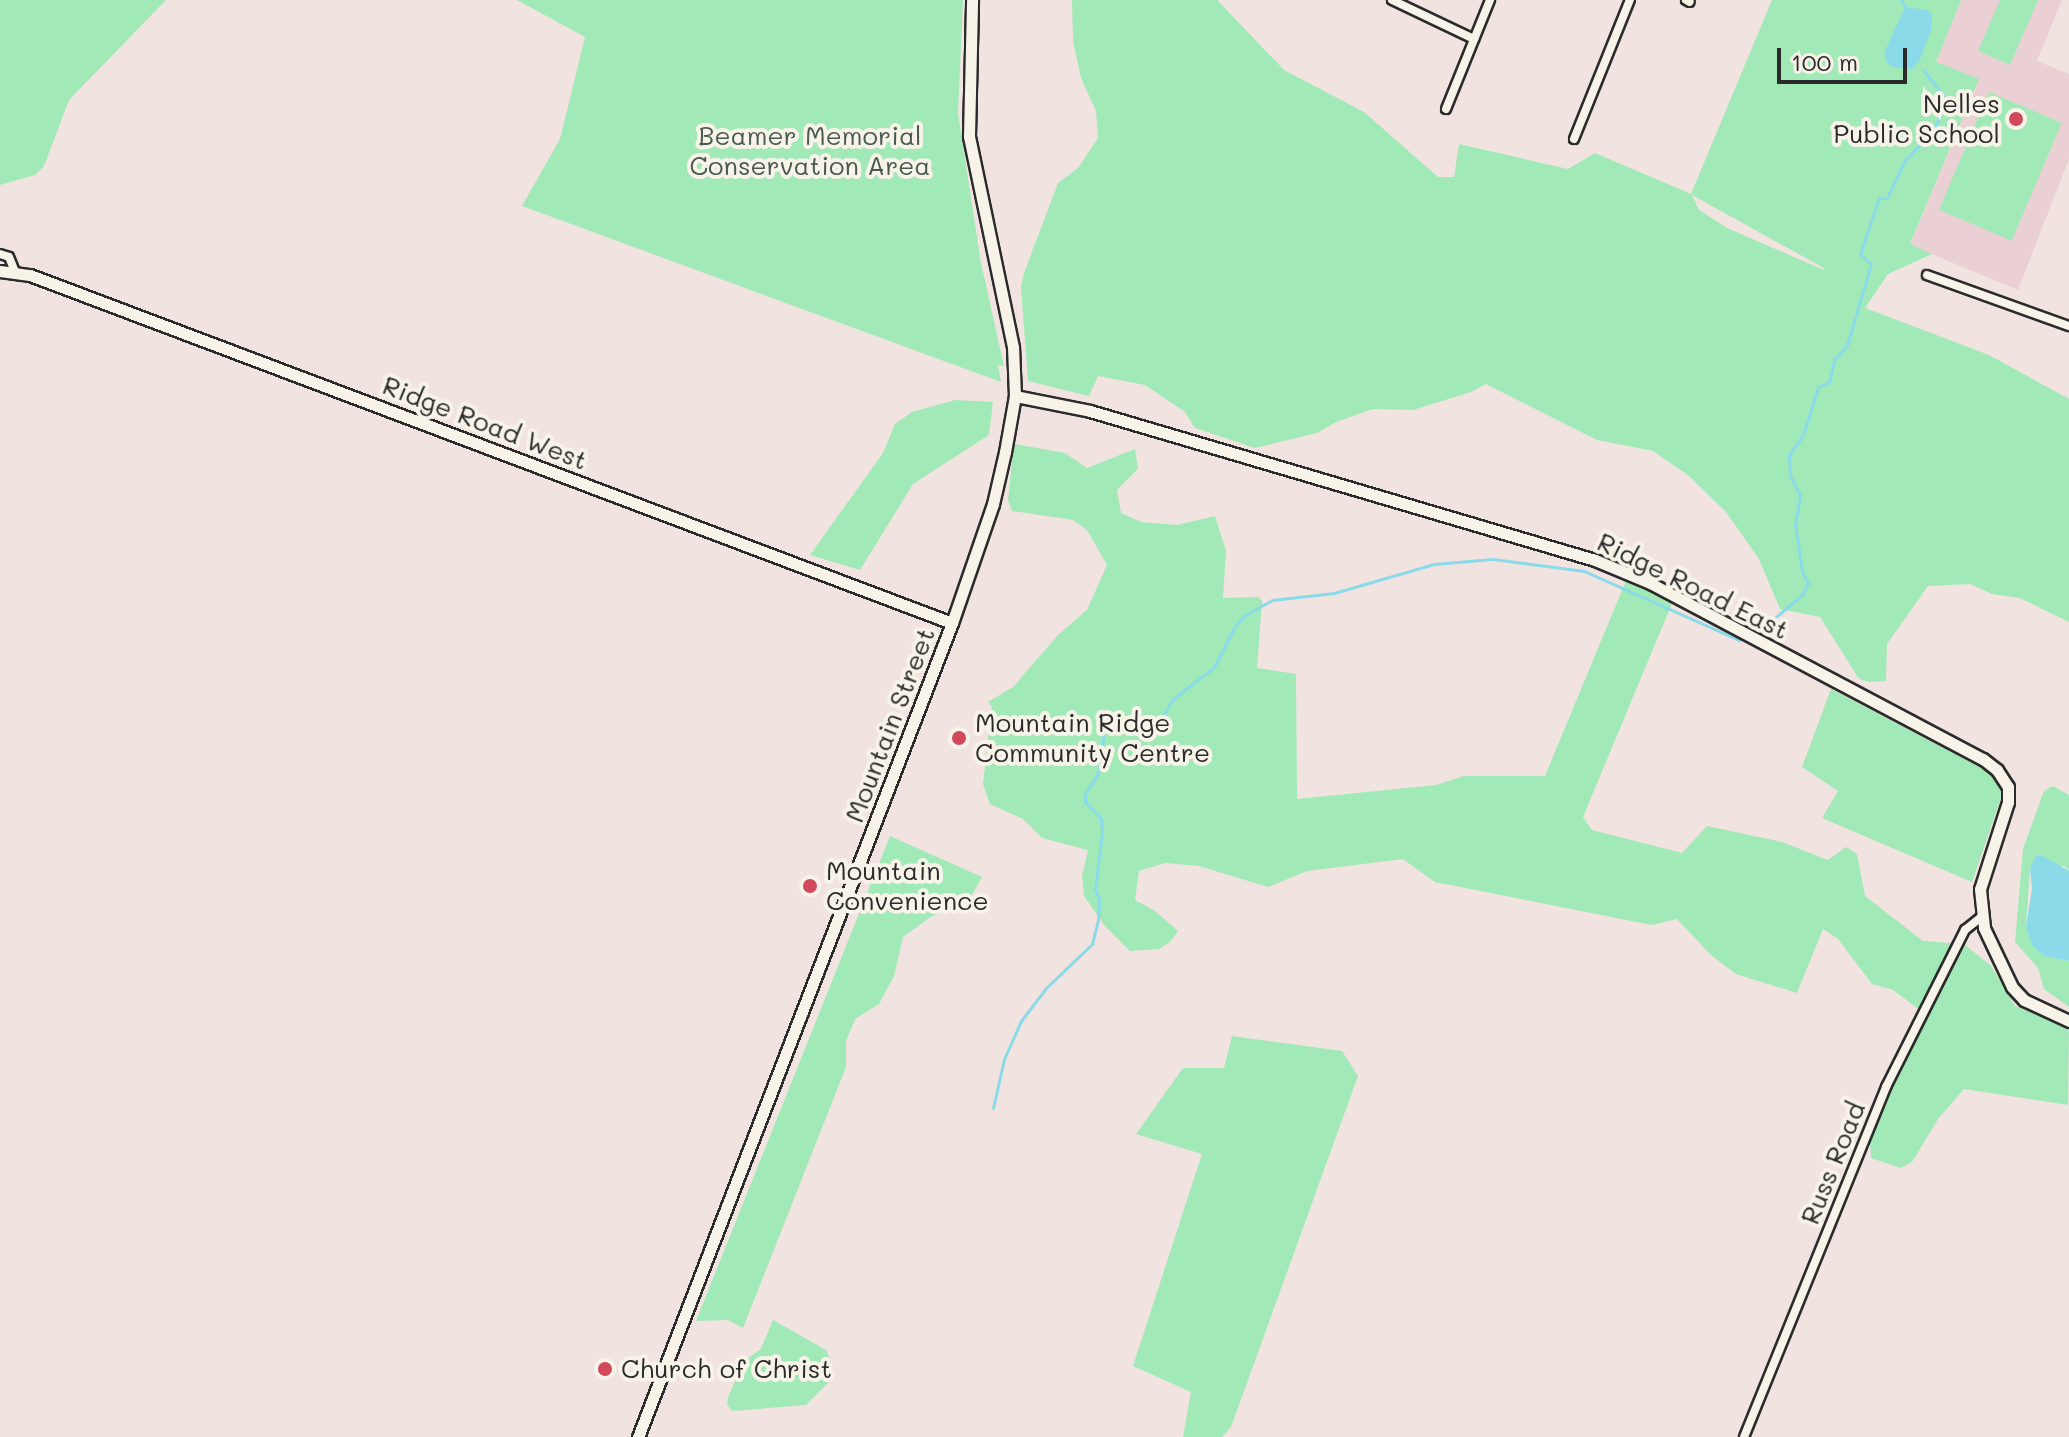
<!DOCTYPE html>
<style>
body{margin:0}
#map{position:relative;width:2069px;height:1437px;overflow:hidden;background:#f1e3df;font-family:Mali,sans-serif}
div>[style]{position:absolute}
.built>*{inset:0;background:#ead0d4}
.green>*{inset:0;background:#a1e9b7;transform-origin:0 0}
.water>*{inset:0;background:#8bdae9}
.stream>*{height:3px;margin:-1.5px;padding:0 1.5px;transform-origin:1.5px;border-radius:1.5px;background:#8bdae9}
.roads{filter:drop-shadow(2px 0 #2b2b2b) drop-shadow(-2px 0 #2b2b2b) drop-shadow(0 2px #2b2b2b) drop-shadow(0 -2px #2b2b2b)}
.street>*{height:8px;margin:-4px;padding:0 4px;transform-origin:4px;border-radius:4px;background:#f7f3e8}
.secondary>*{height:11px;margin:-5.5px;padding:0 5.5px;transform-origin:5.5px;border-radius:5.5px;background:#f7f3e8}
.dots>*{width:22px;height:22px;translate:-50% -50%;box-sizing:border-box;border:4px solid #f7f3e8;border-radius:50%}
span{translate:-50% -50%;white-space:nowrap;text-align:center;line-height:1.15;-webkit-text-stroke:8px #f7f3e8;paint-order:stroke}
.poi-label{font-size:26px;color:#2b2b2b}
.right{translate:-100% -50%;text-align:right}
.left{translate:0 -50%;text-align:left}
.park-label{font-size:26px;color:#485a4e}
.street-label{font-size:26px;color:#2b2b2b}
.scale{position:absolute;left:1777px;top:48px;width:130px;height:36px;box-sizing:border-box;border:4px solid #2b2b2b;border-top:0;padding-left:10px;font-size:24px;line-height:28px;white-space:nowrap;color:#2b2b2b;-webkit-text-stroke:6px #f7f3e8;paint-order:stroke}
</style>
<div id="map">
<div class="built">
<div style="clip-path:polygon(1961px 0,2062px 0,2037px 61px,2069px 74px,2069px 159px,2018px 290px,1910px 245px,1979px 80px,1936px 62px)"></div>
</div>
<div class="green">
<div style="clip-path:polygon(0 0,166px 0,69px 100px,44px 166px,35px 175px,0 185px)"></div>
<div style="clip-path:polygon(517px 0,963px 0,958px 113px,981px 263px,1004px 366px,998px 365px,1001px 382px,522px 206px,560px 139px,585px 37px)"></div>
<div style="clip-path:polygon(evenodd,1072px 0,1217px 0,1284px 70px,1364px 112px,1438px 177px,1454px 177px,1459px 144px,1568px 169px,1595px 153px,1691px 194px,1772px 0,1961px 0,1936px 62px,1979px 79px,1910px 244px,1932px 254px,1888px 274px,1865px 308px,1989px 355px,2069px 399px,2069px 622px,2020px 598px,1992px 594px,1970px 584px,1928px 586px,1887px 644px,1886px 681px,1869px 682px,1859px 679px,1820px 617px,1780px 609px,1759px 559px,1726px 512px,1689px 476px,1653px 451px,1597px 440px,1486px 384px,1471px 392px,1413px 410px,1373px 409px,1336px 422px,1317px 433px,1255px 448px,1195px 428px,1185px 412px,1145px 385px,1098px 376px,1089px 396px,1028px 381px,1021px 287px,1024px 273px,1058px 183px,1078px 168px,1098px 138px,1096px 111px,1081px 78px,1073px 41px,1072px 0,1692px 195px,1824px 268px,1824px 270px,1727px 228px,1699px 210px,1692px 195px)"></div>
<div style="clip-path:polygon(2000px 0,2038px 0,2010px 65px,1978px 51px)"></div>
<div style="left:1989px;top:92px;width:79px;height:128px;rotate:23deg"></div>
<div style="clip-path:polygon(955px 400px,993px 402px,989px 435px,913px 484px,860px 570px,810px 555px,883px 453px,895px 424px,912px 412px)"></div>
<div style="clip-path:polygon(1014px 444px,1065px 453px,1087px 468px,1135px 449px,1138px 469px,1117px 490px,1121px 513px,1141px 522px,1177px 525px,1215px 516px,1226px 551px,1223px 598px,1259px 597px,1262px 601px,1257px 668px,1296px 674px,1297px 799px,1436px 785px,1464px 776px,1545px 776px,1628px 576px,1673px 601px,1583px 817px,1592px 830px,1682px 853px,1707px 826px,1782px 842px,1828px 860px,1846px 847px,1857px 854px,1865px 896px,1923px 941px,1964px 944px,1991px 966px,2015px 1006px,2069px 1026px,2068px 1105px,1964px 1089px,1938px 1119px,1912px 1162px,1901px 1168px,1871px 1158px,1870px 1142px,1885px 1093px,1903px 1066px,1920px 1010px,1893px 990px,1872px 984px,1838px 939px,1823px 929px,1797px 993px,1736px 974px,1712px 956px,1677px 919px,1652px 925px,1435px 882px,1403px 859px,1307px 871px,1268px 887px,1199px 866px,1165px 863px,1139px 871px,1135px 900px,1155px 911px,1178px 931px,1170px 942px,1159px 949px,1130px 951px,1105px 926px,1084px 896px,1082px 876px,1088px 850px,1042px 838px,1023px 819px,990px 804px,983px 784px,992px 707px,988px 702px,1013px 687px,1058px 635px,1087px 610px,1107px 565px,1087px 530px,1073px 520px,1012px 511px,1008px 500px)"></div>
<div style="clip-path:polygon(1831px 689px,1989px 772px,2003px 792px,1972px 882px,1822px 818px,1838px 791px,1802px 767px)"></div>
<div style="clip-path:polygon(2053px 786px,2069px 795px,2069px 871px,2064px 866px,2030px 869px,2026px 927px,2044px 956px,2069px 961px,2069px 1007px,2044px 989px,2038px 968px,2015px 942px,2023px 849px,2044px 791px)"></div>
<div style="clip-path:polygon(890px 836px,982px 877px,968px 902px,932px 916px,903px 937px,894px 976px,879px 1004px,855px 1019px,846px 1041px,846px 1067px,743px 1328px,728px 1320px,696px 1321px)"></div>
<div style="clip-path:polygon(1232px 1036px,1342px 1051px,1358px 1076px,1231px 1427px,1222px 1437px,1183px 1437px,1191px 1392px,1133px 1366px,1202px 1154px,1136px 1134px,1183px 1068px,1224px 1068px)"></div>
<div style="clip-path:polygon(773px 1320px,826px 1350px,831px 1362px,828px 1383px,806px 1405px,733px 1411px,727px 1405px,728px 1397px,744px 1361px,761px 1349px)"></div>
</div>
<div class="water">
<div style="clip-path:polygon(1905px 7px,1927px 10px,1932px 14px,1931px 30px,1920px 60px,1912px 69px,1892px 67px,1886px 61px,1885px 51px)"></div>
<div style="clip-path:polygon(2041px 855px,2069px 871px,2069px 961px,2044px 956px,2032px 945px,2026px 927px,2032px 888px,2030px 869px,2035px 857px)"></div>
</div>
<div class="stream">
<div style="left:1901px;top:0;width:8px;rotate:60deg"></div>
<div style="left:1758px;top:632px;width:57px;rotate:-40.1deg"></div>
<div style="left:1802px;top:595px;width:13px;rotate:-63deg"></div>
<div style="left:1808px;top:583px;width:13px;rotate:-117deg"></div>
<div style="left:1802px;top:571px;width:48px;rotate:-98.5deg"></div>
<div style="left:1795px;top:524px;width:29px;rotate:-80deg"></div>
<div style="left:1800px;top:495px;width:22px;rotate:-117deg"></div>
<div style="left:1790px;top:475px;width:20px;rotate:-93deg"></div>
<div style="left:1789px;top:455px;width:24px;rotate:-55deg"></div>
<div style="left:1803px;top:435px;width:50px;rotate:-72.6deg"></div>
<div style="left:1818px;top:387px;width:12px;rotate:-24deg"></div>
<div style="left:1829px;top:382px;width:23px;rotate:-77deg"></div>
<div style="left:1834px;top:360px;width:20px;rotate:-49deg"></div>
<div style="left:1847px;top:345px;width:84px;rotate:-73.5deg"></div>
<div style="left:1871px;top:264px;width:15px;rotate:-138deg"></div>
<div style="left:1860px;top:254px;width:59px;rotate:-71.3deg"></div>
<div style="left:1879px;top:198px;width:8px"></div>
<div style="left:1887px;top:198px;width:40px;rotate:-65deg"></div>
<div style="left:1904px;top:162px;width:45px;rotate:-47.7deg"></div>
<div style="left:1934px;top:129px;width:19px;rotate:-65deg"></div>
<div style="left:1942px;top:112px;width:14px;rotate:-78deg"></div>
<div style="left:1945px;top:98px;width:34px;rotate:-128deg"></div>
<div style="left:993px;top:1108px;width:50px;rotate:-77.3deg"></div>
<div style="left:1004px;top:1059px;width:42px;rotate:-65.9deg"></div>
<div style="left:1021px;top:1021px;width:41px;rotate:-52.9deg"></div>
<div style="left:1046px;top:988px;width:64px;rotate:-43.7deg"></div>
<div style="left:1092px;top:944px;width:25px;rotate:-76deg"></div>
<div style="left:1098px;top:920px;width:21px;rotate:-87deg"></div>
<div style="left:1099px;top:899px;width:10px;rotate:-114deg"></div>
<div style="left:1095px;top:890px;width:58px;rotate:-83.1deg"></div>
<div style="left:1102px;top:832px;width:13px;rotate:-94deg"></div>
<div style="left:1101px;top:819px;width:24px;rotate:-132deg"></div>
<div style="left:1085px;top:801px;width:7px;rotate:-90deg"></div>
<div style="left:1085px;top:794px;width:25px;rotate:-58deg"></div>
<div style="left:1098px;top:773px;width:48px;rotate:-81.5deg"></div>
<div style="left:1105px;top:726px;width:8px;rotate:-50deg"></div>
<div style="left:1110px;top:720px;width:51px;rotate:-1.1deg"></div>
<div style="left:1161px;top:719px;width:23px;rotate:-59deg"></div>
<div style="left:1173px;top:699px;width:52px;rotate:-38deg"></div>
<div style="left:1214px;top:667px;width:46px;rotate:-62.9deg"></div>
<div style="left:1235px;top:626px;width:15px;rotate:-48deg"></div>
<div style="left:1245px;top:615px;width:31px;rotate:-29deg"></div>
<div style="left:1272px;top:600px;width:62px;rotate:-6.4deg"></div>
<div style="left:1334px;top:593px;width:104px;rotate:-16.2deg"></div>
<div style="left:1434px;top:564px;width:59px;rotate:-4.8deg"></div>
<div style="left:1493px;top:559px;width:92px;rotate:7.5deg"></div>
<div style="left:1584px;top:571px;width:170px;rotate:24deg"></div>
</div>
<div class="roads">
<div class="street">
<div style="left:1392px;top:0;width:91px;rotate:25.4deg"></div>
<div style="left:1686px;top:0;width:4px;rotate:27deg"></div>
<div style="left:1446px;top:109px;width:118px;rotate:-68deg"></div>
<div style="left:1574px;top:139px;width:150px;rotate:-68.1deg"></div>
<div style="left:0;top:254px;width:9px;rotate:18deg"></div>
<div style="left:9px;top:257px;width:16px;rotate:68deg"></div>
<div style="left:1927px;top:275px;width:151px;rotate:19.8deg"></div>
<div style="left:1744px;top:1437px;width:378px;rotate:-67.9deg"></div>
<div style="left:1886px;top:1087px;width:176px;rotate:-63.3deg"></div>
<div style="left:1965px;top:930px;width:21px;rotate:-39deg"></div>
</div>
<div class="secondary">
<div style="left:0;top:271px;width:30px;rotate:8deg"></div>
<div style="left:30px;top:275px;width:985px;rotate:20.68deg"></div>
<div style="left:1015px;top:396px;width:76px;rotate:11.3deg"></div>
<div style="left:1090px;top:411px;width:527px;rotate:16.44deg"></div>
<div style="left:1595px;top:560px;width:60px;rotate:22.7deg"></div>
<div style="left:1650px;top:583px;width:377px;rotate:27.9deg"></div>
<div style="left:1983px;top:759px;width:18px;rotate:38deg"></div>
<div style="left:1997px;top:770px;width:20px;rotate:57deg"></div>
<div style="left:2008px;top:787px;width:15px;rotate:90deg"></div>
<div style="left:2008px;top:802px;width:91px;rotate:107.8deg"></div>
<div style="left:1980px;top:889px;width:39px;rotate:84deg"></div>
<div style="left:1984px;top:928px;width:65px;rotate:64.6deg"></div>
<div style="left:2012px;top:987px;width:18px;rotate:47deg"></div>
<div style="left:2024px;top:1000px;width:50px;rotate:25deg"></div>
<div style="left:638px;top:1437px;width:872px;rotate:-68.91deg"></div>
<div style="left:952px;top:623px;width:126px;rotate:-71deg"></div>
<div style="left:993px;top:504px;width:53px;rotate:-77deg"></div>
<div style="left:1005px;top:452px;width:57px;rotate:-79.9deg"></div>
<div style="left:1015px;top:396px;width:49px;rotate:-92.3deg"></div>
<div style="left:1013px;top:347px;width:216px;rotate:-101.8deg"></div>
<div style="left:969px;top:136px;width:136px;rotate:-88.7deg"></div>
</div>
</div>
<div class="dots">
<div style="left:2016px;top:119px;background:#d1495b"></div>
<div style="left:959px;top:738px;background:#d1495b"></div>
<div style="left:810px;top:886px;background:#d1495b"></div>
<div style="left:605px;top:1369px;background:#d1495b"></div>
</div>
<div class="poi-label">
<span class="right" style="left:2000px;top:119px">Nelles<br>Public School</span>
<span class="left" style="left:975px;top:738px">Mountain Ridge<br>Community Centre</span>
<span class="left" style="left:826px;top:886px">Mountain<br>Convenience</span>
<span class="left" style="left:621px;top:1369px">Church of Christ</span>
</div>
<div class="park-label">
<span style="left:810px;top:151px">Beamer Memorial<br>Conservation Area</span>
</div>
<div class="street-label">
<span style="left:485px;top:423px;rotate:21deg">Ridge Road West</span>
<span style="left:1693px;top:586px;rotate:26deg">Ridge Road East</span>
<span style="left:890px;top:725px;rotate:-69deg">Mountain Street</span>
<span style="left:1833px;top:1163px;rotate:-68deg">Russ Road</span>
</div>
<div class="scale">100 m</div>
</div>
